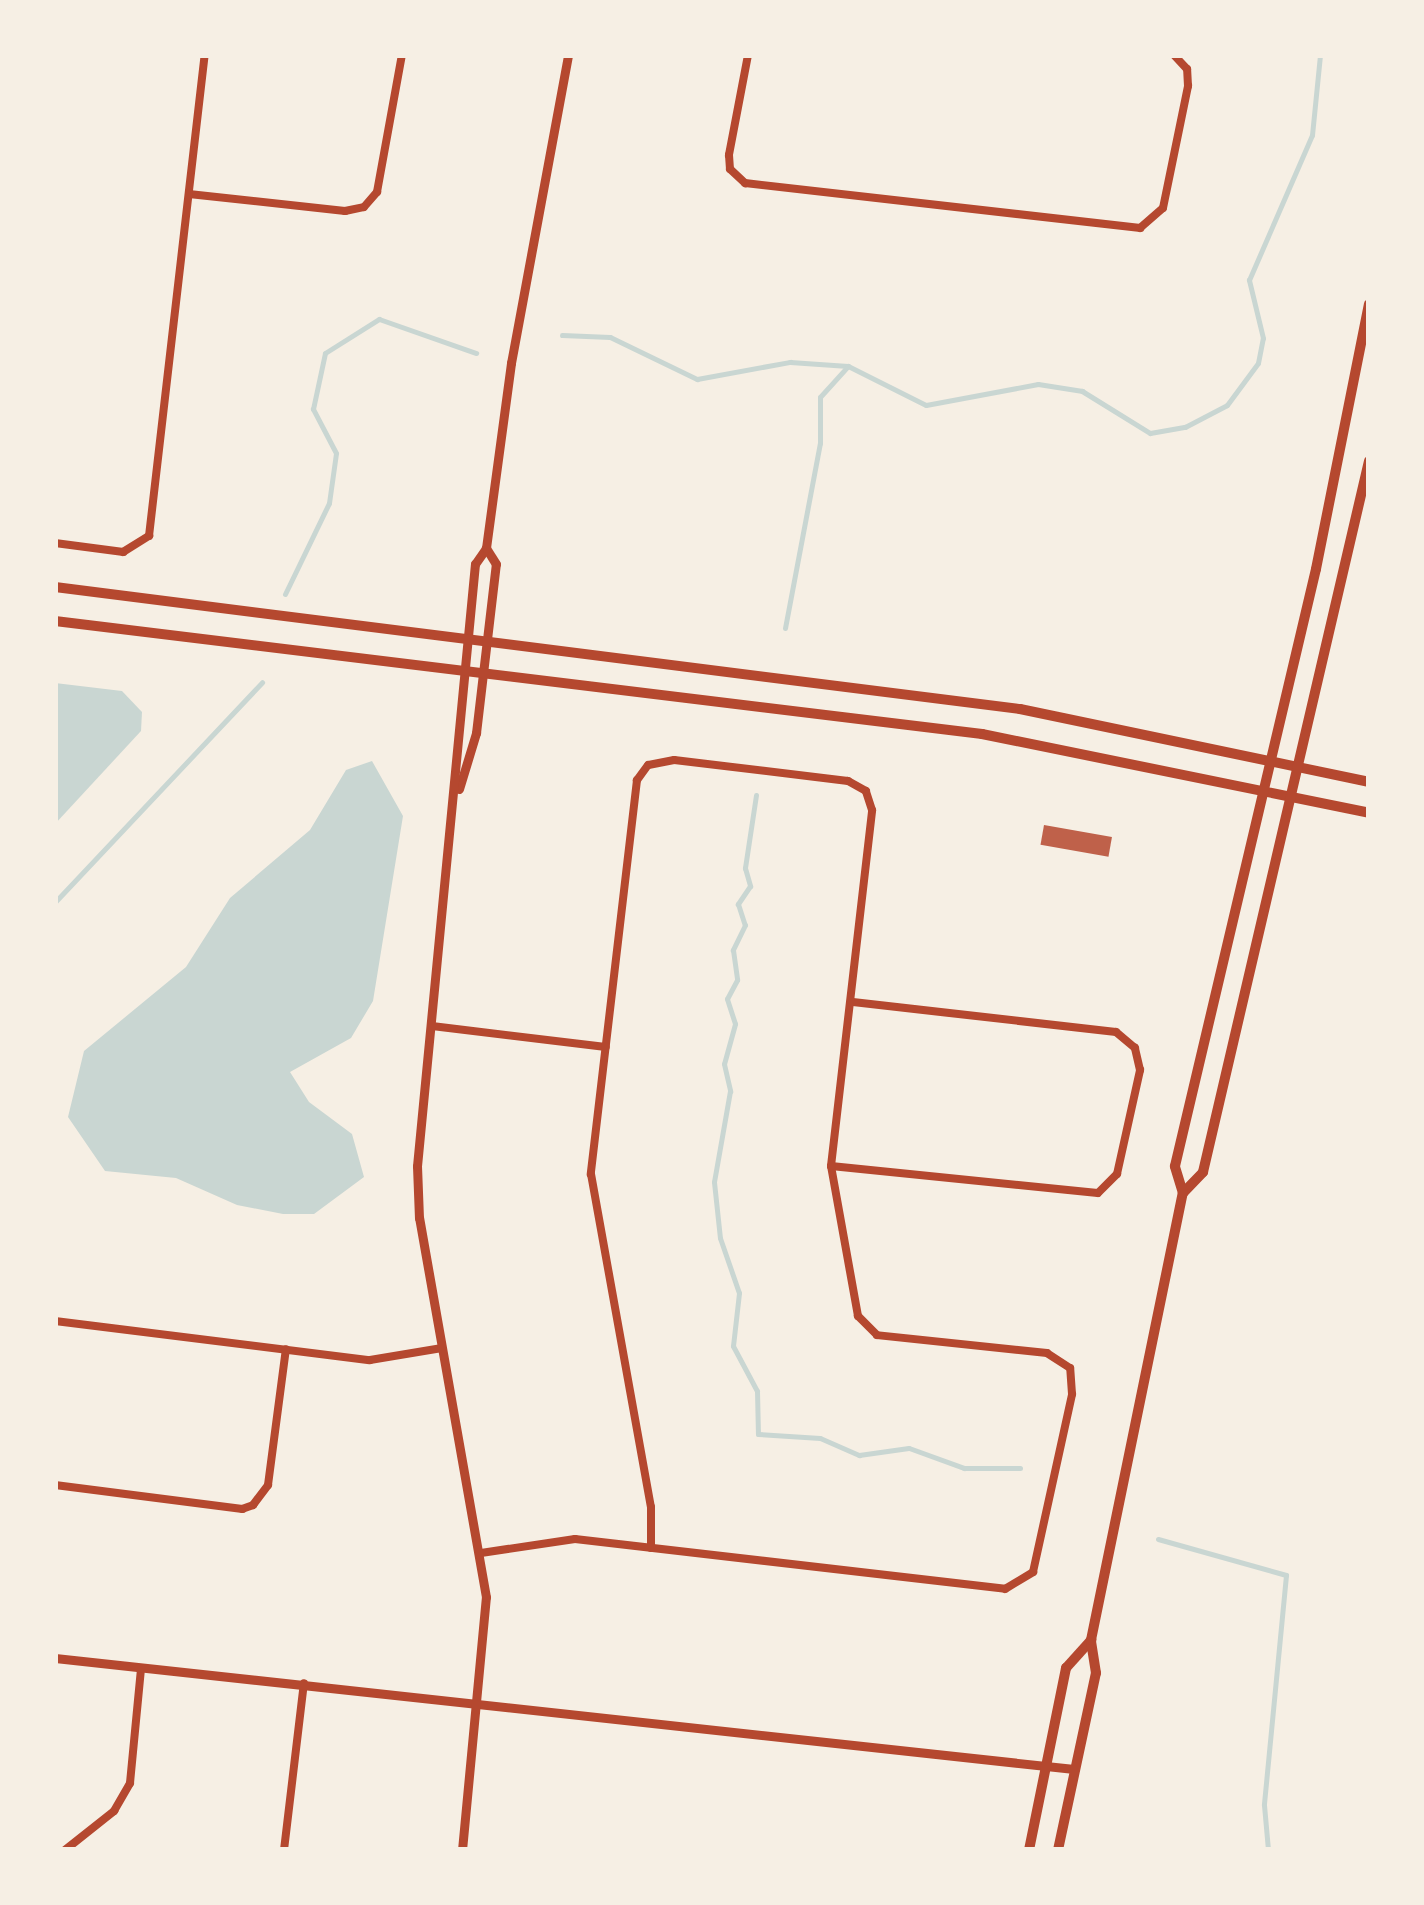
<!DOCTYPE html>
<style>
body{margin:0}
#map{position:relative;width:1424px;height:1905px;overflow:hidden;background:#f6efe4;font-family:"Fira Sans",sans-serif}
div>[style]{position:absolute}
.water>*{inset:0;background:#c9d6d2}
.stream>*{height:5px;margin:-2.5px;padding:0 2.5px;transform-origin:2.5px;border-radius:2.5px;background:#c9d6d2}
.building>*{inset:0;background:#bf614a;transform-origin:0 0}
.minor>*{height:8px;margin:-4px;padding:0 4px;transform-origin:4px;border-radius:4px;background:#b5482f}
.tertiary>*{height:9px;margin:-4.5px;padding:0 4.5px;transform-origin:4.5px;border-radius:4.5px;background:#b5482f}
.secondary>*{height:10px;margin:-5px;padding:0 5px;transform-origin:5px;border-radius:5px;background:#b5482f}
span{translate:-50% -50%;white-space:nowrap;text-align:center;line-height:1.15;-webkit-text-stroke:8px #f6efe4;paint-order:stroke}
.frame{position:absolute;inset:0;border:58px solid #f6efe4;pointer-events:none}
</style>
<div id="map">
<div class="water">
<div style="clip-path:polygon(55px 683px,122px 691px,142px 712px,141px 731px,55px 824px)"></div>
<div style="clip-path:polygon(372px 761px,403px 816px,373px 1001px,351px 1038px,290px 1072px,309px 1102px,352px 1134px,364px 1177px,314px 1214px,283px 1214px,237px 1205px,176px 1178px,105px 1171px,68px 1117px,84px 1051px,186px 967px,230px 898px,310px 830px,346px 770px)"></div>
</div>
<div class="stream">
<div style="left:562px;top:335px;width:48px;rotate:2.4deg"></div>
<div style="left:610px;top:337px;width:97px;rotate:25.8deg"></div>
<div style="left:697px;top:379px;width:95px;rotate:-10.4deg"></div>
<div style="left:790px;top:362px;width:58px;rotate:3.9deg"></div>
<div style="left:848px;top:366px;width:87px;rotate:26.6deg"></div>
<div style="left:926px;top:405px;width:114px;rotate:-10.6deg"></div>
<div style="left:1038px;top:384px;width:45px;rotate:9deg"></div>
<div style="left:1082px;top:391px;width:80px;rotate:31.7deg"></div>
<div style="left:1150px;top:433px;width:36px;rotate:-10deg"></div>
<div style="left:1185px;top:427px;width:47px;rotate:-27.6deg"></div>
<div style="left:1227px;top:405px;width:52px;rotate:-53.6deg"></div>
<div style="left:1258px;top:363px;width:25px;rotate:-79deg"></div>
<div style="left:1263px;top:338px;width:60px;rotate:-103.6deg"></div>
<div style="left:1249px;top:280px;width:158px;rotate:-66.5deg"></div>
<div style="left:1312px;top:135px;width:80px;rotate:-84.3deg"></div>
<div style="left:285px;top:594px;width:101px;rotate:-64.2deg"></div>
<div style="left:329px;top:503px;width:50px;rotate:-82deg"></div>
<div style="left:336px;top:453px;width:50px;rotate:-117.6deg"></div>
<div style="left:313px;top:409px;width:57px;rotate:-77.9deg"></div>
<div style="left:325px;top:353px;width:64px;rotate:-32.2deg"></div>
<div style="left:379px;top:319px;width:103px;rotate:19.3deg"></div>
<div style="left:785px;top:628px;width:188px;rotate:-79.3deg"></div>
<div style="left:820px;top:443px;width:46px;rotate:-90deg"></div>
<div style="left:820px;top:397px;width:42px;rotate:-47.9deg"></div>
<div style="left:756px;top:795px;width:74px;rotate:98.6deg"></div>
<div style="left:745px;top:868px;width:19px;rotate:74deg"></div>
<div style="left:750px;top:886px;width:22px;rotate:124deg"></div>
<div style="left:738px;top:904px;width:22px;rotate:72deg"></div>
<div style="left:745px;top:925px;width:28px;rotate:116deg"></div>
<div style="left:733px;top:950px;width:30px;rotate:82deg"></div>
<div style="left:737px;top:980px;width:21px;rotate:118deg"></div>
<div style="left:727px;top:999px;width:26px;rotate:72deg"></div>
<div style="left:735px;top:1024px;width:41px;rotate:105.4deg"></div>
<div style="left:724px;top:1064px;width:28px;rotate:77deg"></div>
<div style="left:730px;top:1091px;width:92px;rotate:100deg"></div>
<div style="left:714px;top:1182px;width:56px;rotate:83.9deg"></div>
<div style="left:720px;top:1238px;width:58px;rotate:70.9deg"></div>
<div style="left:739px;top:1293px;width:53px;rotate:96.5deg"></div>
<div style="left:733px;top:1346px;width:51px;rotate:61.9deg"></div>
<div style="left:757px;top:1391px;width:43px;rotate:88.7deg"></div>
<div style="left:758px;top:1434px;width:62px;rotate:3.7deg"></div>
<div style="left:820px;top:1438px;width:43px;rotate:23.6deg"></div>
<div style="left:859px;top:1455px;width:50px;rotate:-8deg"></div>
<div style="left:909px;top:1448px;width:59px;rotate:20deg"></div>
<div style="left:964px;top:1468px;width:56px"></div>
<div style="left:55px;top:902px;width:302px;rotate:-46.7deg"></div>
<div style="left:1158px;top:1539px;width:133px;rotate:15.7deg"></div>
<div style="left:1286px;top:1575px;width:231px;rotate:95.5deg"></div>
<div style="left:1264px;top:1805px;width:45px;rotate:84.9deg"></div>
</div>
<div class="building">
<div style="left:1044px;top:825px;width:69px;height:20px;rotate:10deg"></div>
</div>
<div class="minor">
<div style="left:748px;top:55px;width:102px;rotate:100.8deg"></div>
<div style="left:729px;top:155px;width:14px;rotate:86deg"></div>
<div style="left:730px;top:169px;width:21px;rotate:43deg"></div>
<div style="left:745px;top:183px;width:398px;rotate:6.5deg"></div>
<div style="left:1140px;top:228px;width:30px;rotate:-41deg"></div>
<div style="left:1163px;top:208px;width:125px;rotate:-78.4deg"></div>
<div style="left:1188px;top:86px;width:17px;rotate:-93deg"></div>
<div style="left:1187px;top:69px;width:19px;rotate:-133deg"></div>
<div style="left:189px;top:194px;width:157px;rotate:6.2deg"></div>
<div style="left:345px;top:211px;width:19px;rotate:-12deg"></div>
<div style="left:364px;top:207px;width:20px;rotate:-49deg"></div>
<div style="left:377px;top:192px;width:139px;rotate:-79.7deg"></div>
<div style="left:55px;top:543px;width:69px;rotate:7.5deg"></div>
<div style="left:123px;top:552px;width:31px;rotate:-32deg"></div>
<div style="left:149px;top:536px;width:484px;rotate:-83.4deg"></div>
<div style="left:432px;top:1026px;width:175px;rotate:6.9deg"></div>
<div style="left:831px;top:1166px;width:268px;rotate:5.8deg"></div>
<div style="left:1098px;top:1193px;width:27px;rotate:-45deg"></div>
<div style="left:1117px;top:1174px;width:107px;rotate:-77.5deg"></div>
<div style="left:1140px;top:1070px;width:23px;rotate:-103deg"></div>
<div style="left:1135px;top:1048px;width:25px;rotate:-140deg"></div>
<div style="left:1116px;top:1032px;width:267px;rotate:-173.5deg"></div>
<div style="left:55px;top:1321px;width:317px;rotate:7.1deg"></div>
<div style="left:370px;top:1360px;width:73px;rotate:-9.5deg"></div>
<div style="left:55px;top:1485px;width:189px;rotate:7.3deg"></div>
<div style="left:242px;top:1509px;width:12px;rotate:-20deg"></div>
<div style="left:253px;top:1505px;width:25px;rotate:-53deg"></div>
<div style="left:268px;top:1485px;width:137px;rotate:-82.5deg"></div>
<div style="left:481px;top:1553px;width:95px;rotate:-8.5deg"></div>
<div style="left:575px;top:1539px;width:433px;rotate:6.6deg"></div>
<div style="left:1005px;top:1589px;width:33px;rotate:-31deg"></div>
<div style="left:1033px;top:1572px;width:182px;rotate:-77.6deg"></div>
<div style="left:1072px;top:1394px;width:26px;rotate:-94deg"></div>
<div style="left:1070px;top:1368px;width:27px;rotate:-147deg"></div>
<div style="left:1047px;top:1353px;width:171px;rotate:-174deg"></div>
<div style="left:877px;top:1335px;width:27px;rotate:-135deg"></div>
<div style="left:858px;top:1316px;width:152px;rotate:-100.2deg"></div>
<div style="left:831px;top:1166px;width:358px;rotate:-83.4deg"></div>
<div style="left:872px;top:810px;width:20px;rotate:-108deg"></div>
<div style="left:866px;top:791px;width:21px;rotate:-151deg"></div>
<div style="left:848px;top:781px;width:175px;rotate:-173.1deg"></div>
<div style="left:674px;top:760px;width:26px;rotate:169deg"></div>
<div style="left:648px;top:765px;width:19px;rotate:126deg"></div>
<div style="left:637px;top:780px;width:397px;rotate:96.7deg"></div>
<div style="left:591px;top:1174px;width:338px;rotate:79.8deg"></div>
<div style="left:651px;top:1507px;width:41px;rotate:90deg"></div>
<div style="left:65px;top:1850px;width:63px;rotate:-38.5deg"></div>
<div style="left:114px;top:1811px;width:32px;rotate:-60deg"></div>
<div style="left:130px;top:1783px;width:115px;rotate:-84.5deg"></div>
<div style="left:284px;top:1850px;width:168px;rotate:-83.2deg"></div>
</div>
<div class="tertiary">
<div style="left:459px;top:789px;width:59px;rotate:-73.1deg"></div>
<div style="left:476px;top:733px;width:170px;rotate:-83.3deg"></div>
<div style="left:496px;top:564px;width:19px;rotate:-122deg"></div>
<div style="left:55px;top:1658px;width:1025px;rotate:6.22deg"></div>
<div style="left:462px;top:1850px;width:254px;rotate:-84.6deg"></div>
<div style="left:486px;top:1597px;width:385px;rotate:-100deg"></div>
<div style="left:419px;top:1218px;width:52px;rotate:-92.2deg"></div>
<div style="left:417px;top:1166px;width:605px;rotate:-84.5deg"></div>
<div style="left:475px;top:564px;width:19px;rotate:-55deg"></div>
<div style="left:486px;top:548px;width:187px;rotate:-82.3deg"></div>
<div style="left:511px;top:363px;width:313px;rotate:-79.5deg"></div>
</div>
<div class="secondary">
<div style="left:55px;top:587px;width:973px;rotate:7.21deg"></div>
<div style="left:1020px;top:709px;width:357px;rotate:11.8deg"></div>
<div style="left:55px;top:621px;width:934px;rotate:6.95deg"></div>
<div style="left:982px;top:734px;width:395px;rotate:11.5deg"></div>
<div style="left:1183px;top:1193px;width:29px;rotate:-46deg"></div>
<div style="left:1203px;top:1172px;width:730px;rotate:-76.86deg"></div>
<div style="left:1029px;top:1850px;width:186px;rotate:-78.5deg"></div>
<div style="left:1066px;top:1668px;width:38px;rotate:-48deg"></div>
<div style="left:1058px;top:1850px;width:181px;rotate:-77.9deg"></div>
<div style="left:1096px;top:1673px;width:33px;rotate:-99deg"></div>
<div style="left:1091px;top:1640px;width:456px;rotate:-78.4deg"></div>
<div style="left:1183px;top:1193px;width:28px;rotate:-107deg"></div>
<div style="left:1175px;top:1166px;width:613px;rotate:-76.71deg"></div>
<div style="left:1316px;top:569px;width:270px;rotate:-78.7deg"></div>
</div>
<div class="frame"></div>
</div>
